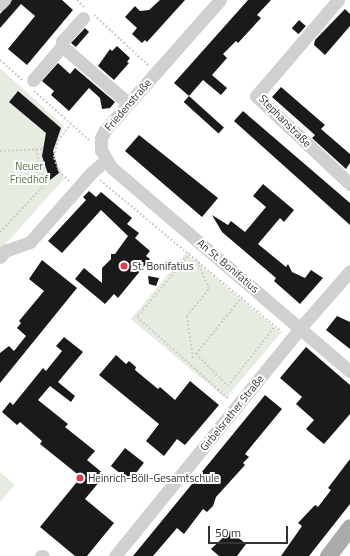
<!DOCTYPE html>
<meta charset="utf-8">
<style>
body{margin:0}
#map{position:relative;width:350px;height:556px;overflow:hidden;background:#fff;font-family:"Titillium Web",sans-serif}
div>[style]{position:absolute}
.green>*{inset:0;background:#e6ecdf;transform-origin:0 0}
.building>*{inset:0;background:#1a1a1a;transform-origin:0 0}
.path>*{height:2px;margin-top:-1px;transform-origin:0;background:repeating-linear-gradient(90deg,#cdcdcd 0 2px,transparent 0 4px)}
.minor>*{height:13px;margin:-6.5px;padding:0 6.5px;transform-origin:6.5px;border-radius:6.5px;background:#d0d0d0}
.major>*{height:17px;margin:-8.5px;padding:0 8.5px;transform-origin:8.5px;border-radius:8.5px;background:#ababab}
.dots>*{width:11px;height:11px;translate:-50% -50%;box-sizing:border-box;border:2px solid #fff;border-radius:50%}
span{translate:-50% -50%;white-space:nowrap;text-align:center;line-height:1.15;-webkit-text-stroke:4px #fff;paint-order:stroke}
.street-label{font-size:11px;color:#333}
.park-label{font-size:11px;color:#56703f}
.poi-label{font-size:11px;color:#333}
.left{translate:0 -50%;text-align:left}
.scale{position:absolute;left:208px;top:526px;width:80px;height:18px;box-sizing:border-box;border:2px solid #333;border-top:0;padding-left:5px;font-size:12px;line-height:14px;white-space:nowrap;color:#333;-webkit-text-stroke:3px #fff;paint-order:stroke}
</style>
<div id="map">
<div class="green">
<div style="clip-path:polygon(0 68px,64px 126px,54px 150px,56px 163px,64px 179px,0 250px)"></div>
<div style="left:186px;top:253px;width:124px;height:86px;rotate:40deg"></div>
<div style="clip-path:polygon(0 472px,15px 485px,0 502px)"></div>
</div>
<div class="building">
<div style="clip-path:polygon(12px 0,62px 0,73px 10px,27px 65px,8px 49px,35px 16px,21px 4px,0 28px,0 14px)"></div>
<div style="clip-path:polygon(160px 0,185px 0,147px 42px,145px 40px,142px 43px,132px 34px,137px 28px,125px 17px,135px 6px,140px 11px,149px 10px)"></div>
<div style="clip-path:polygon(248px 0,271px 0,257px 15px,261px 18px,238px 43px,236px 41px,223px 54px,227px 58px,212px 75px,227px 88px,221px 95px,203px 80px,189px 96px,174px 83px)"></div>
<div style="clip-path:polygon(345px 9px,350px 14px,350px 26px,325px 55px,314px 45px,315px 40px)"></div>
<div style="left:299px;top:20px;width:9px;height:11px;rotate:41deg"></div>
<div style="clip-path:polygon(85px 28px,89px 32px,76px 47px,71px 43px)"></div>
<div style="clip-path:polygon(117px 46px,130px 58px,127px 62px,129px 63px,114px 80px,98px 66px,110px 49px,112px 51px)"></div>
<div style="clip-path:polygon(58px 63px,70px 74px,75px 68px,115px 102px,110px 108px,102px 109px,100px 98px,89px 88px,69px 111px,51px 95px,54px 91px,42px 81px)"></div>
<div style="clip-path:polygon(281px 87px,325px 125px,321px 129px,350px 154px,350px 163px,346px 169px,312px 138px,315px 135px,272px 97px)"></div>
<div style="clip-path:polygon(18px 91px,61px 128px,53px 151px,59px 173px,50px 180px,42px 156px,46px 133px,9px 102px)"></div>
<div style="left:189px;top:96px;width:47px;height:8px;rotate:42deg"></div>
<div style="clip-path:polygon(243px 111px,350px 203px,350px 225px,234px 121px)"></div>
<div style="clip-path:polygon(139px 135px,218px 198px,202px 217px,125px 151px)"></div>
<div style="clip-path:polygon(263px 184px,294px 210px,284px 222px,280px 218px,258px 244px,286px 267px,288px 264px,292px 272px,305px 278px,311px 270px,323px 278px,300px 304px,274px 281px,276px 278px,222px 232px,212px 215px,228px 225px,231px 221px,245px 232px,266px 207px,253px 196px)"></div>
<div style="clip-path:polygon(89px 191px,96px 197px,101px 192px,132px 218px,127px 224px,139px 233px,135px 238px,150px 251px,146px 256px,150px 259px,118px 298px,114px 294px,105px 304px,75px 279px,84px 268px,102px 283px,102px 268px,111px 259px,111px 254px,115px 254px,128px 236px,101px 210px,62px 253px,48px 241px,86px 200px,83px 197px)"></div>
<div style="clip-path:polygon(42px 260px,77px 288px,0 383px,0 353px,9px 346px,14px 351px,26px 336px,17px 328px,21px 323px,19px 321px,44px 291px,29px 279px)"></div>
<div style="clip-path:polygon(148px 276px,159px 278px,156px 286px,149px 284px)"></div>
<div style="clip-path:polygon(337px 316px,350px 322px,350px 349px,326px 330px)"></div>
<div style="clip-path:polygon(64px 337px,83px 352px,58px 382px,75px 396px,71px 402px,50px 386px,38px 400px,68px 424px,65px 427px,95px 451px,87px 460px,105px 475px,85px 499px,114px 523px,87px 556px,75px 556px,40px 527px,81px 477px,40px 444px,42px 441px,20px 422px,17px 425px,2px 412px,10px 402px,13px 405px,43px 368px,46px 371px,62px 351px,56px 346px)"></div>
<div style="clip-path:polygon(306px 347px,350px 385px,350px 414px,324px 444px,306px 429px,314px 420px,296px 404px,302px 397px,280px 378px)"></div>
<div style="clip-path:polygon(116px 355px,126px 364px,129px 361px,136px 367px,135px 370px,158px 389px,160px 387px,175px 400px,190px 381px,219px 405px,185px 445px,177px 439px,164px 456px,146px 441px,159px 424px,99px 375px)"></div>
<div style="clip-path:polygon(265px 395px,282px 409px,245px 454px,249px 457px,243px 463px,245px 465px,216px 497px,213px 506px,207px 512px,203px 509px,184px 534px,177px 528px,153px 556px,133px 556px)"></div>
<div style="left:125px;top:448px;width:24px;height:23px;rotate:38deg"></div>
<div style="clip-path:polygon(350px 459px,350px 504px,309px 556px,281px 556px,302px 526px,298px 523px,315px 505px,318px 507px,331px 490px,328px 488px)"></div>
<div style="clip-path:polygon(230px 531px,246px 544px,237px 556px,219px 556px,211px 549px)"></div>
</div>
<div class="path">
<div style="left:77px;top:0;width:10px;rotate:45deg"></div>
<div style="left:94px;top:15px;width:74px;rotate:42.8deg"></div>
<div style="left:0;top:60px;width:30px;rotate:42deg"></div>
<div style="left:34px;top:91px;width:74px;rotate:41.7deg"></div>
<div style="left:0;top:151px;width:42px;rotate:-2.7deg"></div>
<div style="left:100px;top:180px;width:237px;rotate:39.9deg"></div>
<div style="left:69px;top:181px;width:14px;rotate:-135deg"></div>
<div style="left:59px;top:171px;width:15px;rotate:-110deg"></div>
<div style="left:54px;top:157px;width:16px;rotate:-76deg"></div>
<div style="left:58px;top:141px;width:21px;rotate:-53deg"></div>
<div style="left:0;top:232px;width:69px;rotate:-46.8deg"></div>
<div style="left:47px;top:182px;width:13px;rotate:-122deg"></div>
<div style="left:40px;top:171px;width:23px;rotate:-100deg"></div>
<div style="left:190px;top:253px;width:83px;rotate:129.6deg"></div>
<div style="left:137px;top:317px;width:122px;rotate:41.7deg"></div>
<div style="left:196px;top:354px;width:45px;rotate:45deg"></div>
<div style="left:228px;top:386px;width:76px;rotate:-51.9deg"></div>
<div style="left:196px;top:354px;width:73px;rotate:-51.1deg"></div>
<div style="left:193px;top:358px;width:42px;rotate:-98.1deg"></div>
<div style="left:187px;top:316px;width:35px;rotate:-51deg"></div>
<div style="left:209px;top:289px;width:33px;rotate:-113deg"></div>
</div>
<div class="minor">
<div style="left:220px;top:0;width:174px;rotate:131.5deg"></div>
<div style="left:105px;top:130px;width:9px;rotate:117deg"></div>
<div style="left:101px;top:138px;width:12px;rotate:90deg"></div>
<div style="left:101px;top:150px;width:21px;rotate:59deg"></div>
<div style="left:112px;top:168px;width:313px;rotate:40.5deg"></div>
<div style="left:338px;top:0;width:126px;rotate:130.5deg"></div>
<div style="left:256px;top:96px;width:129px;rotate:43.1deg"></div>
<div style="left:0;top:4px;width:6px;rotate:-45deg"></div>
<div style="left:83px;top:18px;width:31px;rotate:132deg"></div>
<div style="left:62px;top:41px;width:5px;rotate:90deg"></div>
<div style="left:62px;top:46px;width:87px;rotate:40.8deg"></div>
<div style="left:33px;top:80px;width:45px;rotate:-49.5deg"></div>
<div style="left:0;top:257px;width:8px;rotate:-50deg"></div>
<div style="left:5px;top:251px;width:27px;rotate:-20deg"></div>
<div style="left:30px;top:242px;width:92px;rotate:-48.5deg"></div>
<div style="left:91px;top:173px;width:18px;rotate:-41deg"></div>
<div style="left:41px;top:556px;width:2px"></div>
<div style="left:115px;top:556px;width:295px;rotate:-50.9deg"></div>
<div style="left:301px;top:327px;width:74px;rotate:-48.8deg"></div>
</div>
<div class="major">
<div style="left:328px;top:556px;width:36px;rotate:-53deg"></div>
</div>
<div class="dots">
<div style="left:124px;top:266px;background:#e63946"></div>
<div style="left:80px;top:478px;background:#e63946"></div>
</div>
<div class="street-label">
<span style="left:128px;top:105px;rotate:-49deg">Friedenstraße</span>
<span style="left:285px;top:121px;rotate:45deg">Stephanstraße</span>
<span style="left:228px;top:266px;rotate:40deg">An St. Bonifatius</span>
<span style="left:232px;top:413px;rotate:-51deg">Girbelsrather Straße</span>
</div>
<div class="park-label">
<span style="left:29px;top:173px">Neuer<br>Friedhof</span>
</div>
<div class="poi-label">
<span class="left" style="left:132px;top:266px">St. Bonifatius</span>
<span class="left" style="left:88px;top:478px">Heinrich-Böll-Gesamtschule</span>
</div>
<div class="scale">50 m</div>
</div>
